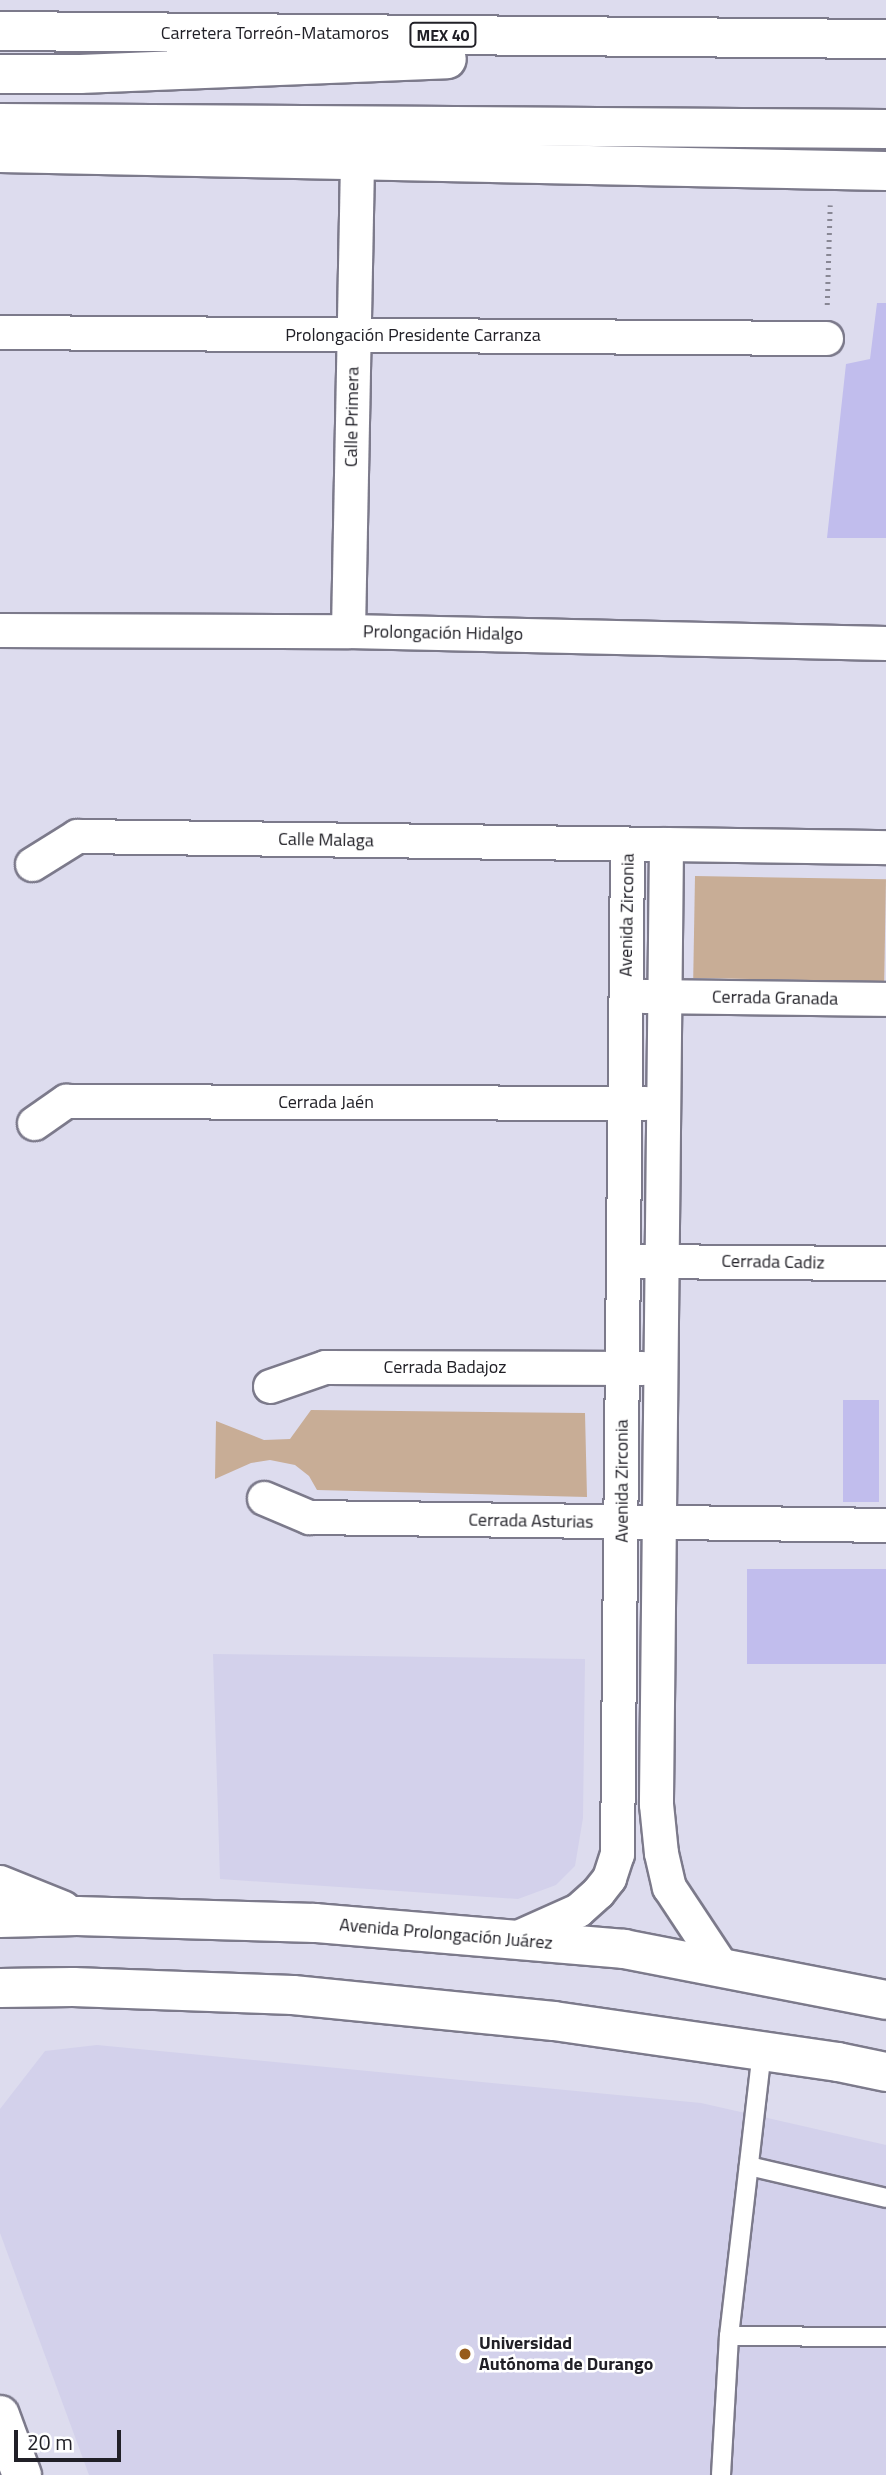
<!DOCTYPE html>
<meta charset="utf-8">
<style>
body{margin:0}
#map{position:relative;width:886px;height:2475px;overflow:hidden;background:#dddcee;font-family:"Titillium Web",sans-serif}
div>[style]{position:absolute}
.built>*{inset:0;background:#d3d1eb}
.green>*{inset:0;background:#c8ad96;transform-origin:0 0}
.building>*{inset:0;background:#c1bded;transform-origin:0 0}
.path>*{height:4.5px;margin-top:-2.25px;transform-origin:0;background:repeating-linear-gradient(90deg,#888794 0 2px,transparent 0 7px)}
.roads{filter:drop-shadow(2px 0 #7c7a8b) drop-shadow(-2px 0 #7c7a8b) drop-shadow(0 2px #7c7a8b) drop-shadow(0 -2px #7c7a8b)}
.service>*{height:18px;margin:-9px;padding:0 9px;transform-origin:9px;border-radius:9px;background:#fff}
.minor>*{height:33px;margin:-16.5px;padding:0 16.5px;transform-origin:16.5px;border-radius:16.5px;background:#fff}
.secondary>*{height:38px;margin:-19px;padding:0 19px;transform-origin:19px;border-radius:19px;background:#fff}
.primary>*{height:38px;margin:-19px;padding:0 19px;transform-origin:19px;border-radius:19px;background:#fff}
.trunk>*{height:38px;margin:-19px;padding:0 19px;transform-origin:19px;border-radius:19px;background:#fff}
.dots>*{width:19px;height:19px;translate:-50% -50%;box-sizing:border-box;border:4px solid #fff;border-radius:50%}
span{translate:-50% -50%;white-space:nowrap;text-align:center;line-height:1.15;-webkit-text-stroke:5px #fff;paint-order:stroke}
.shield-label span{padding:2px 5px;background:#fff;border:2px solid;border-radius:5px;-webkit-text-stroke-width:0}
.shield-label{font-size:16px;color:#212027;font-weight:700}
.street-label{font-size:18px;color:#212027}
.poi-label{font-size:18px;color:#212027;font-weight:700}
.left{translate:0 -50%;text-align:left}
.scale{position:absolute;left:14px;top:2430px;width:107px;height:32px;box-sizing:border-box;border:4px solid #212027;border-top:0;padding-left:9px;font-size:21px;line-height:24px;white-space:nowrap;color:#212027;-webkit-text-stroke:5px #fff;paint-order:stroke}
</style>
<div id="map">
<div class="built">
<div style="clip-path:polygon(213px 1654px,585px 1659px,583px 1818px,575px 1866px,556px 1885px,518px 1899px,220px 1879px)"></div>
<div style="clip-path:polygon(97px 2045px,701px 2103px,886px 2145px,886px 2475px,89px 2475px,0 2233px,0 2109px,45px 2051px)"></div>
</div>
<div class="green">
<div style="left:695px;top:876px;width:191px;height:102px;rotate:1deg"></div>
<div style="clip-path:polygon(311px 1410px,585px 1413px,587px 1497px,317px 1490px,309px 1476px,295px 1465px,270px 1460px,251px 1463px,215px 1479px,216px 1421px,264px 1440px,290px 1439px)"></div>
</div>
<div class="building">
<div style="clip-path:polygon(877px 303px,886px 303px,886px 538px,827px 538px,846px 364px,870px 359px)"></div>
<div style="left:843px;top:1400px;width:36px;height:102px"></div>
<div style="left:747px;top:1569px;width:139px;height:95px"></div>
</div>
<div class="path">
<div style="left:827px;top:305px;width:100px;rotate:-88.3deg"></div>
</div>
<div class="roads">
<div class="service">
<div style="left:762px;top:2051px;width:287px;rotate:96.6deg"></div>
<div style="left:729px;top:2336px;width:157px;rotate:0.4deg"></div>
<div style="left:749px;top:2166px;width:141px;rotate:13.1deg"></div>
<div style="left:721px;top:2475px;width:139px;rotate:-86.7deg"></div>
</div>
<div class="minor">
<div style="left:0;top:332px;width:826px;rotate:0.42deg"></div>
<div style="left:0;top:630px;width:348px;rotate:0.2deg"></div>
<div style="left:348px;top:631px;width:538px;rotate:1.28deg"></div>
<div style="left:348px;top:631px;width:471px;rotate:-88.9deg"></div>
<div style="left:666px;top:844px;width:220px;rotate:0.8deg"></div>
<div style="left:32px;top:864px;width:53px;rotate:-31.9deg"></div>
<div style="left:77px;top:836px;width:589px;rotate:0.78deg"></div>
<div style="left:666px;top:844px;width:960px;rotate:90.6deg"></div>
<div style="left:656px;top:1804px;width:49px;rotate:84.2deg"></div>
<div style="left:661px;top:1853px;width:35px;rotate:77deg"></div>
<div style="left:669px;top:1887px;width:96px;rotate:56.5deg"></div>
<div style="left:643px;top:996px;width:243px;rotate:0.7deg"></div>
<div style="left:34px;top:1123px;width:39px;rotate:-35deg"></div>
<div style="left:66px;top:1101px;width:579px;rotate:0.2deg"></div>
<div style="left:640px;top:1261px;width:246px;rotate:0.5deg"></div>
<div style="left:270px;top:1386px;width:58px;rotate:-19.1deg"></div>
<div style="left:325px;top:1367px;width:317px;rotate:0.2deg"></div>
<div style="left:264px;top:1498px;width:49px;rotate:22.9deg"></div>
<div style="left:309px;top:1517px;width:577px;rotate:0.79deg"></div>
<div style="left:513px;top:1939px;width:71px;rotate:-24deg"></div>
<div style="left:578px;top:1910px;width:27px;rotate:-42deg"></div>
<div style="left:598px;top:1892px;width:18px;rotate:-52deg"></div>
<div style="left:609px;top:1878px;width:25px;rotate:-72deg"></div>
<div style="left:617px;top:1854px;width:1010px;rotate:-89.43deg"></div>
</div>
<div class="secondary">
<div style="left:0;top:2415px;width:64px;rotate:69.9deg"></div>
</div>
<div class="primary">
<div style="left:0;top:1885px;width:67px;rotate:22deg"></div>
<div style="left:0;top:1918px;width:77px;rotate:-1.5deg"></div>
<div style="left:77px;top:1916px;width:238px;rotate:1.7deg"></div>
<div style="left:315px;top:1923px;width:310px;rotate:4.8deg"></div>
<div style="left:624px;top:1949px;width:267px;rotate:11deg"></div>
<div style="left:0;top:1988px;width:73px;rotate:-0.8deg"></div>
<div style="left:73px;top:1987px;width:220px;rotate:2.1deg"></div>
<div style="left:293px;top:1995px;width:262px;rotate:5.7deg"></div>
<div style="left:554px;top:2021px;width:287px;rotate:8.2deg"></div>
<div style="left:838px;top:2062px;width:49px;rotate:11.8deg"></div>
</div>
<div class="trunk">
<div style="left:0;top:31px;width:886px;rotate:0.52deg"></div>
<div style="left:0;top:74px;width:80px"></div>
<div style="left:80px;top:74px;width:367px;rotate:-2.3deg"></div>
<div style="left:0;top:123px;width:886px;rotate:0.39deg"></div>
<div style="left:0;top:153px;width:886px;rotate:1.16deg"></div>
</div>
</div>
<div class="dots">
<div style="left:465px;top:2354px;background:#975b1c"></div>
</div>
<div class="shield-label">
<span style="left:443px;top:35px">MEX 40</span>
</div>
<div class="street-label">
<span style="left:275px;top:33px">Carretera Torreón-Matamoros</span>
<span style="left:413px;top:335px">Prolongación Presidente Carranza</span>
<span style="left:352px;top:417px;rotate:-89deg">Calle Primera</span>
<span style="left:443px;top:633px;rotate:1deg">Prolongación Hidalgo</span>
<span style="left:326px;top:840px;rotate:1deg">Calle Malaga</span>
<span style="left:627px;top:915px;rotate:-89deg">Avenida Zirconia</span>
<span style="left:775px;top:998px;rotate:1deg">Cerrada Granada</span>
<span style="left:326px;top:1102px">Cerrada Jaén</span>
<span style="left:773px;top:1262px;rotate:1deg">Cerrada Cadiz</span>
<span style="left:445px;top:1367px">Cerrada Badajoz</span>
<span style="left:622px;top:1481px;rotate:-90deg">Avenida Zirconia</span>
<span style="left:531px;top:1521px;rotate:1deg">Cerrada Asturias</span>
<span style="left:446px;top:1934px;rotate:5deg">Avenida Prolongación Juárez</span>
</div>
<div class="poi-label">
<span class="left" style="left:479px;top:2354px">Universidad<br>Autónoma de Durango</span>
</div>
<div class="scale">20 m</div>
</div>
